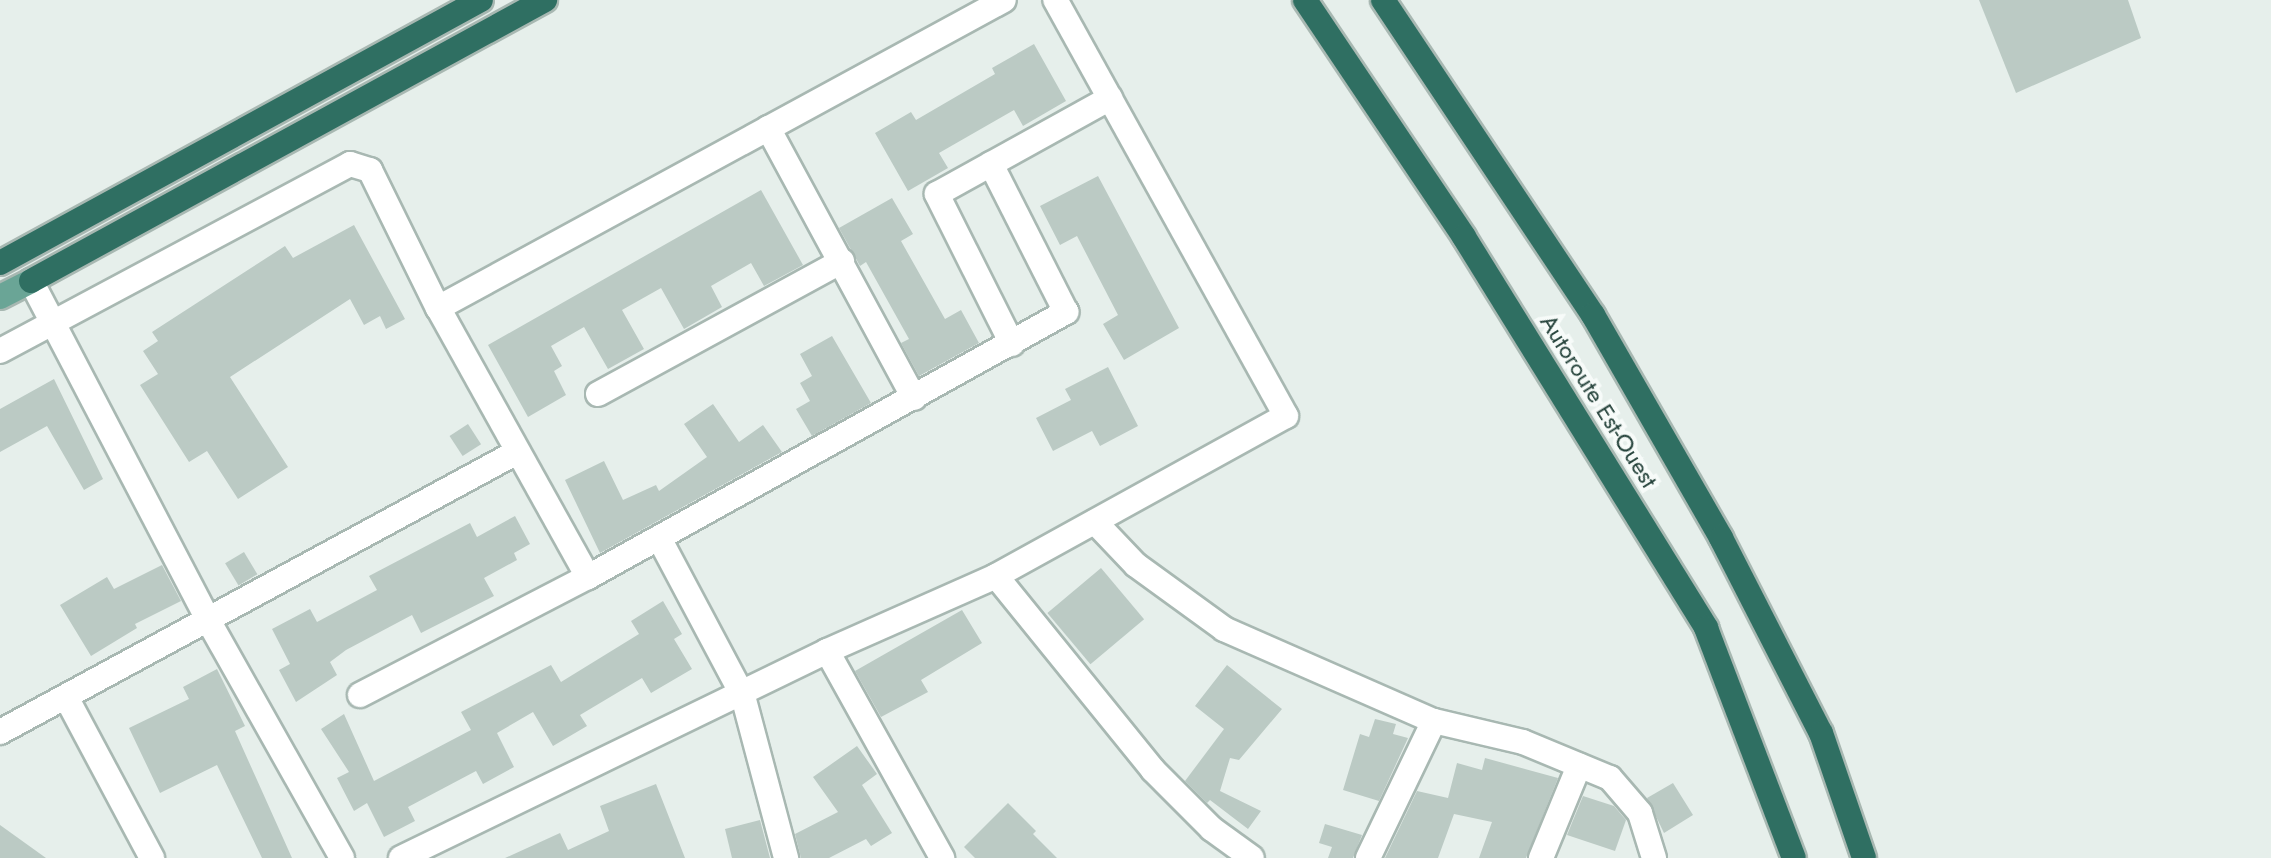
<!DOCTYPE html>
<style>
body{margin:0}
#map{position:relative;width:2271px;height:858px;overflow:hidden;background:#e6efeb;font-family:Jost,sans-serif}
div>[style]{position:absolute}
.building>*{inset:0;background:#bbcac4;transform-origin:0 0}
.roads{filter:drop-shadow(2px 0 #a8b8b2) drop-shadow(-2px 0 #a8b8b2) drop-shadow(0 2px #a8b8b2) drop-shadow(0 -2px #a8b8b2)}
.minor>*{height:24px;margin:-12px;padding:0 12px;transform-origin:12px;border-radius:12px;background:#fff}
.major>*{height:24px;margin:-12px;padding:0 12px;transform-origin:12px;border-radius:12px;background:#6aa596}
.highway>*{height:24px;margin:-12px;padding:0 12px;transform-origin:12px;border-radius:12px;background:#2f6f62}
span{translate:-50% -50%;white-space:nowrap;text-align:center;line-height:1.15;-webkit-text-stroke:8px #f7fbf9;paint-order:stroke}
.street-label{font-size:24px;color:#24423a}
</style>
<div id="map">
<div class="building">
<div style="clip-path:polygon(1979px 0,2128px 0,2141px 38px,2016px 93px)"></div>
<div style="clip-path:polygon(1034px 44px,1066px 101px,1023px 126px,1014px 110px,939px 153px,948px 168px,908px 191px,875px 133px,911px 112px,916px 120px,995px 74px,992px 68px)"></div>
<div style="clip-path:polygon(1098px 176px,1179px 328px,1124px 360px,1103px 324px,1118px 315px,1077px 236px,1060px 245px,1040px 206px)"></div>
<div style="clip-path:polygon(761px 190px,803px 265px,764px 286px,751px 263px,711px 286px,722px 307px,684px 329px,661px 288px,622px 310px,644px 349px,608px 369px,584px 327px,551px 346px,562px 366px,554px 371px,566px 395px,528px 417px,488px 345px)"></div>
<div style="clip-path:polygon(892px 198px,913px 234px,901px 241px,945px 319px,961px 310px,979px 343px,919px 376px,901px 343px,909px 339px,866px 262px,860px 266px,839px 228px)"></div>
<div style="clip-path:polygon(354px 225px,405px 319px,386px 329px,380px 316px,364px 325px,350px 299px,230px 377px,288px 467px,238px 499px,207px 451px,189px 462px,140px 385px,158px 374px,143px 351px,158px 341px,152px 332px,285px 246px,293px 258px)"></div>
<div style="clip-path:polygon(832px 336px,871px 403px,812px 436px,796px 409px,810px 401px,800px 383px,812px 376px,800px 354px)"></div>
<div style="clip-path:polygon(1108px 367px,1138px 426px,1100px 446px,1092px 431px,1053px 451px,1036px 418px,1071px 400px,1065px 389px)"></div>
<div style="clip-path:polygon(54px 379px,103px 479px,84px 490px,47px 426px,0 452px,0 409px)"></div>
<div style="clip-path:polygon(713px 404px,739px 442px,763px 425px,782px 452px,600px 553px,565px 480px,604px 461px,623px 500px,656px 485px,659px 491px,707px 457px,684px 424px)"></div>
<div style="left:468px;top:424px;width:24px;height:22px;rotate:57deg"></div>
<div style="clip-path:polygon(515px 516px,530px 544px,514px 553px,517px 560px,484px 578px,494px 596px,421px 633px,412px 615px,346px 650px,330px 662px,337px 675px,296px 702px,279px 670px,290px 664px,272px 629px,310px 609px,317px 622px,377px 590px,369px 576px,470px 523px,477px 537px)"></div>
<div style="left:244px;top:552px;width:26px;height:22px;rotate:59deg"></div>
<div style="clip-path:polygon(162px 565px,181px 601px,135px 624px,137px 628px,91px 656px,60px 605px,107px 577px,114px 589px)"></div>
<div style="left:1101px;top:568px;width:67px;height:70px;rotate:50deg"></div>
<div style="clip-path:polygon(663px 601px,682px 634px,674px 639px,692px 669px,651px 693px,642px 678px,580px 715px,587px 726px,553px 746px,533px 712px,497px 733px,514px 767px,483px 784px,476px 771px,408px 807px,415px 821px,384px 837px,367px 803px,354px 811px,337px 778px,349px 772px,321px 729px,344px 714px,374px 781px,471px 730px,461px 712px,551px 665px,561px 682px,639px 634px,631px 621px)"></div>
<div style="clip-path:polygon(962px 610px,982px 643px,921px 680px,928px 692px,881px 717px,855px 671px)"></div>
<div style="clip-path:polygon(1227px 665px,1282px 709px,1239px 760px,1230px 758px,1220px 791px,1261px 811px,1248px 829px,1210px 800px,1207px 803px,1185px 781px,1224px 729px,1195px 706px)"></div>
<div style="clip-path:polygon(217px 669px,245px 726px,235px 731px,292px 858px,262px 858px,217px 765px,160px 793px,129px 728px,189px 699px,183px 687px)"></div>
<div style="clip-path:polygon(1375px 719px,1396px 724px,1393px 734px,1408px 738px,1379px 801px,1343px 790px,1360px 734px,1369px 737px)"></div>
<div style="clip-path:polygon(857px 746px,877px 774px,862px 785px,892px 833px,871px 846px,866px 839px,829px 858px,801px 858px,795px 834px,838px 812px,813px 777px)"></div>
<div style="clip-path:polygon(1485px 758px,1558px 778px,1526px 858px,1479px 858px,1492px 822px,1454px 814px,1438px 858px,1385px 858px,1417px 791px,1448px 798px,1457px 763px,1482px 770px)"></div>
<div style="clip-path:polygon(1673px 783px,1693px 815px,1664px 833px,1647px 798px)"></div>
<div style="clip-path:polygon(656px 784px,685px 858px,505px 858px,560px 833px,568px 850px,609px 831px,600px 806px)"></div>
<div style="clip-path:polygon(1583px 796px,1614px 806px,1626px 820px,1615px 851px,1567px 835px)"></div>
<div style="clip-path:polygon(1008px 803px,1036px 831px,1033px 834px,1057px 858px,975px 858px,964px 847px)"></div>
<div style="clip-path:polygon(760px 820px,770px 858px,732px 858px,725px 829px)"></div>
<div style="clip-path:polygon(1325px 824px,1362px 835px,1353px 858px,1328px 858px,1332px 847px,1319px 843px)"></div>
<div style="clip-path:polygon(0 825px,46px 858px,0 858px)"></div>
</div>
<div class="roads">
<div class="minor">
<div style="left:768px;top:128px;width:307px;rotate:61.6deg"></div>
<div style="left:31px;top:281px;width:382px;rotate:62.4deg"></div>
<div style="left:208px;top:620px;width:273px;rotate:60.6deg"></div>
<div style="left:1012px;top:344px;width:168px;rotate:-116.6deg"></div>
<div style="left:937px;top:194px;width:198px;rotate:-29deg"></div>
<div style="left:0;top:351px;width:397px;rotate:-28.1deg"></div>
<div style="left:350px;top:164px;width:21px;rotate:17deg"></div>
<div style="left:370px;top:170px;width:154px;rotate:63.8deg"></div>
<div style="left:598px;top:394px;width:278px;rotate:-28.6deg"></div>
<div style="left:1095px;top:522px;width:59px;rotate:46.4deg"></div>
<div style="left:1136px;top:565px;width:109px;rotate:36deg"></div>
<div style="left:1224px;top:629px;width:229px;rotate:23.7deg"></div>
<div style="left:1434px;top:721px;width:91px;rotate:13.3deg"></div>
<div style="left:1523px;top:742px;width:94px;rotate:22.5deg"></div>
<div style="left:1610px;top:778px;width:46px;rotate:49.4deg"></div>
<div style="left:1640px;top:813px;width:47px;rotate:72.7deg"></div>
<div style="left:659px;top:538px;width:179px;rotate:62deg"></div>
<div style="left:743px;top:696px;width:168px;rotate:75.1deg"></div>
<div style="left:996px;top:576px;width:250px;rotate:51deg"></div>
<div style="left:1153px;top:770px;width:83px;rotate:45deg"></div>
<div style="left:1212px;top:829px;width:49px;rotate:35.9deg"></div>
<div style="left:588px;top:577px;width:308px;rotate:-119.1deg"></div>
<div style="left:438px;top:308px;width:644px;rotate:-28.55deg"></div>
<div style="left:827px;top:651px;width:237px;rotate:60.9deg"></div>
<div style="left:360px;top:695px;width:257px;rotate:-27.4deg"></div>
<div style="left:588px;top:577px;width:547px;rotate:-29deg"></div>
<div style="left:1066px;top:312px;width:166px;rotate:-116.9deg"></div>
<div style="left:66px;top:697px;width:183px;rotate:61.9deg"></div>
<div style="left:0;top:732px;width:588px;rotate:-28.44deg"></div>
<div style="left:401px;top:858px;width:474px;rotate:-25.9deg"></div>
<div style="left:827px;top:651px;width:185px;rotate:-23.9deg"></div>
<div style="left:996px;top:576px;width:331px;rotate:-28.9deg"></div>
<div style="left:1286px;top:416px;width:476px;rotate:-119deg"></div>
<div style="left:1368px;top:858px;width:152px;rotate:-64.3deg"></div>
<div style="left:1541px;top:858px;width:100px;rotate:-67.6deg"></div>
</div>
<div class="major">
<div style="left:0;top:297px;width:35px;rotate:-27deg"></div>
</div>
<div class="highway">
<div style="left:1305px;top:0;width:285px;rotate:56.1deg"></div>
<div style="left:1464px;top:237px;width:460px;rotate:58.2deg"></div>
<div style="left:1706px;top:628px;width:246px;rotate:69.1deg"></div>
<div style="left:1383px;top:0;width:379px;rotate:56.3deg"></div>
<div style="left:1593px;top:315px;width:257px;rotate:60.1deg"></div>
<div style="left:1721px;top:538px;width:219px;rotate:62.9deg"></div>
<div style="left:1821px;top:733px;width:132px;rotate:71deg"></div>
<div style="left:0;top:263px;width:548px;rotate:-28.67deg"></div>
<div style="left:31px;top:281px;width:586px;rotate:-28.67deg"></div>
</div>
</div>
<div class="street-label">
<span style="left:1599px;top:401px;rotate:58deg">Autoroute Est-Ouest</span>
</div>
</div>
